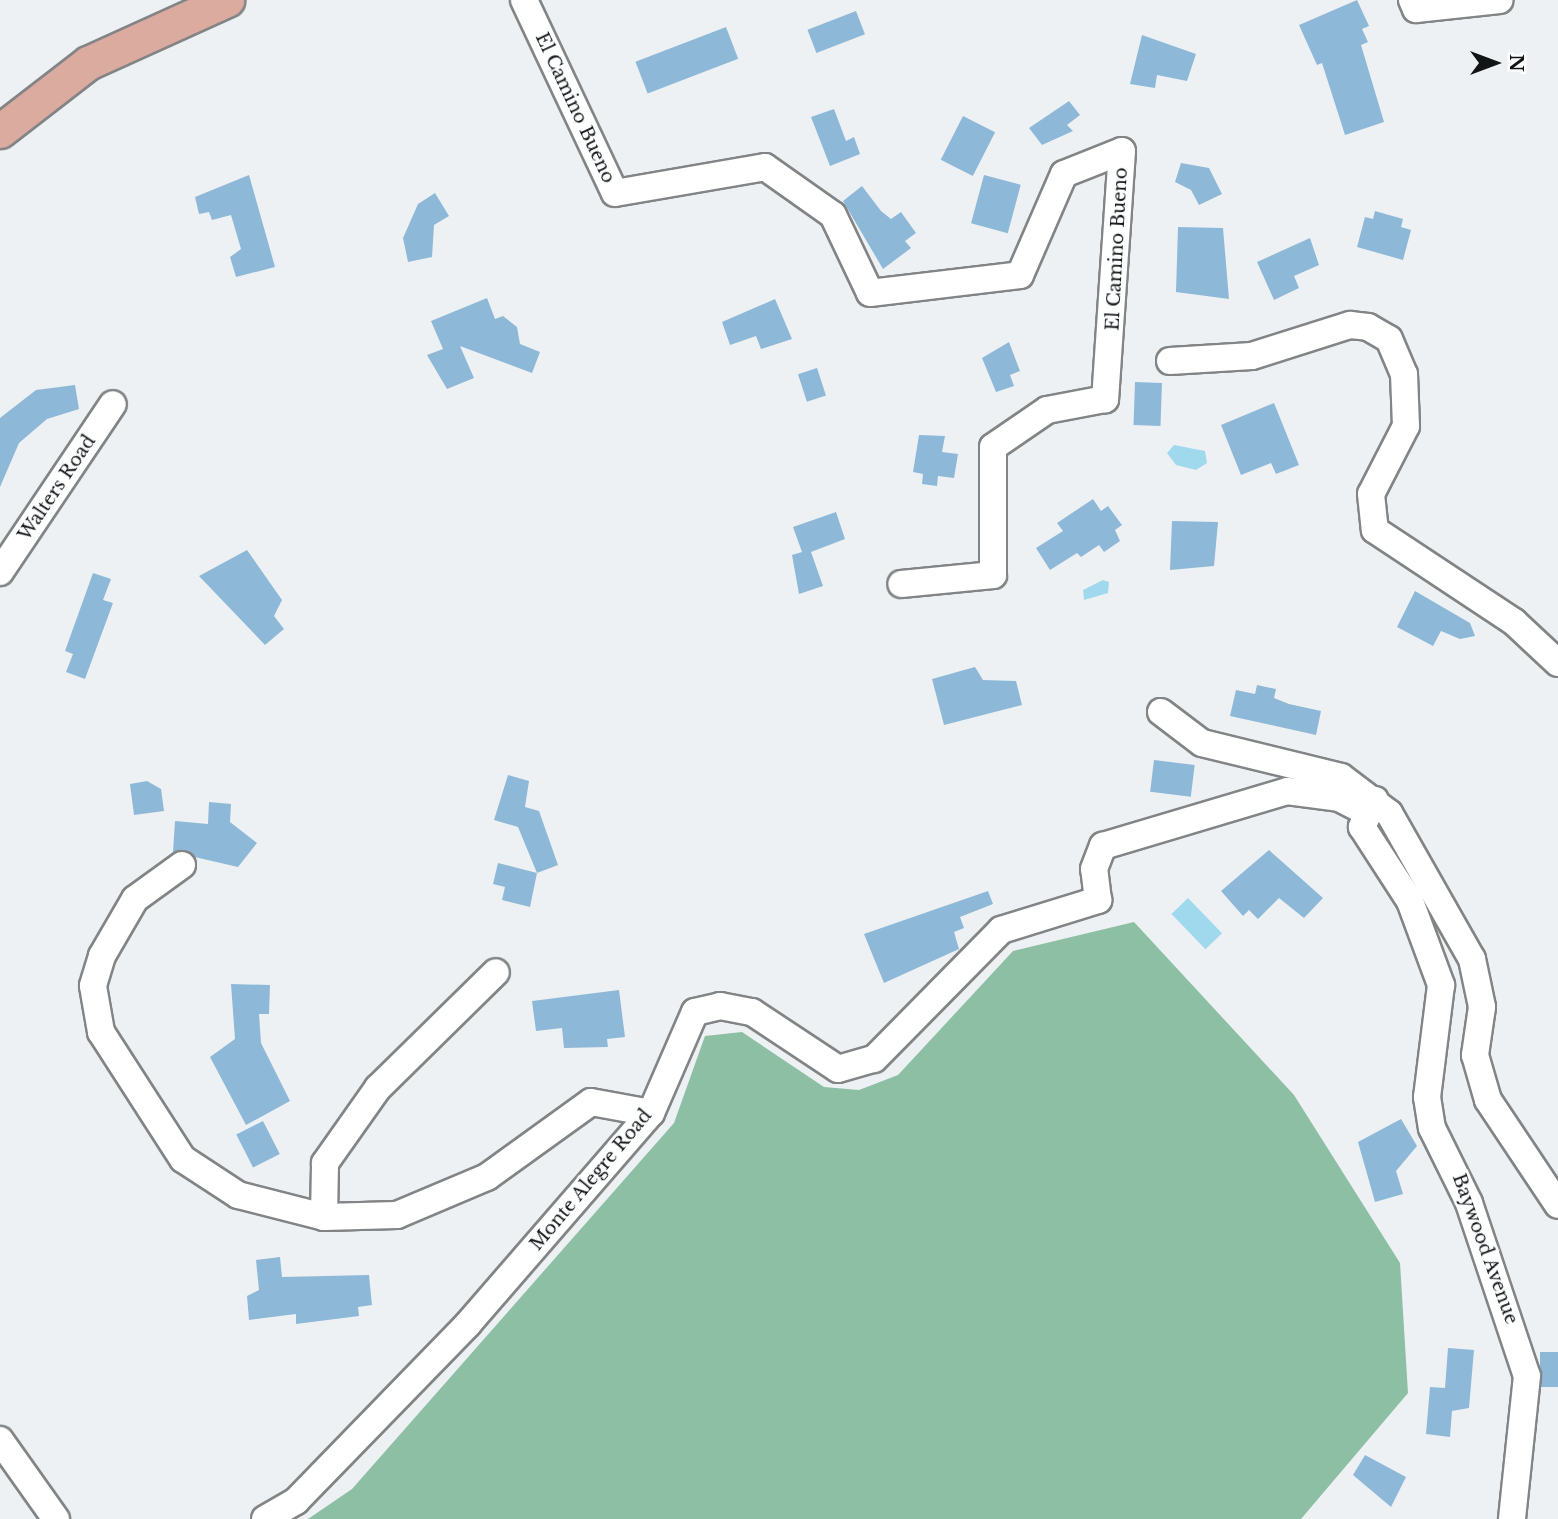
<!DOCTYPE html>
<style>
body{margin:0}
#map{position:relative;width:1558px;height:1519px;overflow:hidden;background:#eef1f3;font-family:"Libre Baskerville",serif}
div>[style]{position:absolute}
.forest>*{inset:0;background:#8dbfa4}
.water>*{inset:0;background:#a0d9ed;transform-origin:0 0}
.building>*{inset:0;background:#8eb8d8;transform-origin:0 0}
.roads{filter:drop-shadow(2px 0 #828486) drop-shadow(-2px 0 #828486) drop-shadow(0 2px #828486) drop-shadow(0 -2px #828486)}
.minor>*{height:26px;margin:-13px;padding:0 13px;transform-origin:13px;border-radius:13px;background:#fff}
.major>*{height:33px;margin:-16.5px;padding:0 16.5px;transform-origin:16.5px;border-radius:16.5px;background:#dcaba0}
span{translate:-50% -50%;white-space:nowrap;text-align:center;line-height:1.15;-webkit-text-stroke:5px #fcfeff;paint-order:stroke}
.street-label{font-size:18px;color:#131415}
.north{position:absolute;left:1460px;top:28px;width:70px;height:70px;-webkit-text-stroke:5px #fcfeff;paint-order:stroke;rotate:90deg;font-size:19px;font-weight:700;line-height:28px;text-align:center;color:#131415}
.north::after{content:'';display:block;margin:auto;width:24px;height:32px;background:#131415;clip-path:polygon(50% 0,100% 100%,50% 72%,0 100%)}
</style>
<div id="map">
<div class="forest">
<div style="clip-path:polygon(1134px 922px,1294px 1095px,1400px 1263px,1408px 1393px,1301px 1519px,308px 1519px,352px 1489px,674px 1123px,705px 1036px,742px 1032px,824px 1087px,859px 1090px,898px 1075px,1013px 951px)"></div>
</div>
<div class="water">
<div style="clip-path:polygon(1174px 445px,1205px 451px,1207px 463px,1196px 470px,1176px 465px,1167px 453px)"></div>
<div style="clip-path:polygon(1103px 580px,1109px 582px,1108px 593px,1084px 600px,1083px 590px)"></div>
<div style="left:1188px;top:898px;width:49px;height:23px;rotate:46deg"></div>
</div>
<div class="building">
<div style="clip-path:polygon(1357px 0,1369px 26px,1362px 29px,1368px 42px,1361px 45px,1384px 122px,1345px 135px,1322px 63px,1317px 65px,1299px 25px)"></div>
<div style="left:856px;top:11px;width:25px;height:52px;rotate:69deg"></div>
<div style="left:726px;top:27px;width:34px;height:97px;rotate:69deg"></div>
<div style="clip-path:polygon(1142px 35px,1196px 54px,1187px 81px,1157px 75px,1155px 88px,1130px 84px)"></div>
<div style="clip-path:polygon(1069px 101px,1080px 115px,1067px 125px,1073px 131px,1042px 145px,1029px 128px)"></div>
<div style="clip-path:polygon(834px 109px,846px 141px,854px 137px,860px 154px,830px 166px,811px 117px)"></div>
<div style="left:963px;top:116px;width:36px;height:49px;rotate:27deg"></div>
<div style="clip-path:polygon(1181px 163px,1209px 168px,1222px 194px,1199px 205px,1191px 190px,1175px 182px)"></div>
<div style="clip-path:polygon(249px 175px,275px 267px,236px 277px,230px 257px,241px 249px,231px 215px,212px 220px,209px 212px,199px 214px,195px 197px)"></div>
<div style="left:984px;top:175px;width:38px;height:50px;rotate:15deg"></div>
<div style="clip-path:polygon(862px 186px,881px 211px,891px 219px,901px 212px,916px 233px,905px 241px,911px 248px,883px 269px,843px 201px)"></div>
<div style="clip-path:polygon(435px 193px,449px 216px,434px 225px,432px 257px,408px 262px,403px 238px,418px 204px)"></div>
<div style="clip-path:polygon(1375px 211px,1403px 219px,1401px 227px,1411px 230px,1403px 260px,1357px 247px,1365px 217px,1373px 219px)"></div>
<div style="clip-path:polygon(1178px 227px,1223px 228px,1229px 299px,1176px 292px)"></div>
<div style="clip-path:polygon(1310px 238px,1319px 265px,1294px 276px,1299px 288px,1274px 300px,1257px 262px)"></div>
<div style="clip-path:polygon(487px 298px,495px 319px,503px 316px,517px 327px,520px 344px,540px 352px,532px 373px,460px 346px,474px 378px,447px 389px,427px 355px,443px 349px,431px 321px)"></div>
<div style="clip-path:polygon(775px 299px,792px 339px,761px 349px,756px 336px,730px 345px,722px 322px)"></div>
<div style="clip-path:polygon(1009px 342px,1020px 371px,1010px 375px,1014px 386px,996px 392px,982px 358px)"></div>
<div style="left:817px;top:368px;width:29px;height:20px;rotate:72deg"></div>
<div style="left:1135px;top:382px;width:27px;height:43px;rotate:2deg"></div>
<div style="clip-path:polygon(75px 385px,79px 409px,47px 419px,19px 443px,0 487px,0 418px,36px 390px)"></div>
<div style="clip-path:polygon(1274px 403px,1299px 465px,1276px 474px,1271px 463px,1241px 475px,1221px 425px)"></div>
<div style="clip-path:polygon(919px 435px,945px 436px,942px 452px,958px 454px,954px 478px,938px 476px,937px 486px,922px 484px,923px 474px,913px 472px)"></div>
<div style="clip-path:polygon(1093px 499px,1101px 511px,1108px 506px,1122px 525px,1115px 530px,1120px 541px,1104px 552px,1099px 545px,1081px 557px,1077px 553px,1050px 570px,1036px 548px,1063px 531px,1057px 523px)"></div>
<div style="clip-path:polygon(836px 512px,845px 539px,811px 552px,823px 586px,799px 594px,792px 555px,802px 552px,793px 527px)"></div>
<div style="clip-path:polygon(1172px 521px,1218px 522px,1214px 566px,1170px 570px)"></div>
<div style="clip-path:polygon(247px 550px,282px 600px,274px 616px,284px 629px,265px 645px,199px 576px)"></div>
<div style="clip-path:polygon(93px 573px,111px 579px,103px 600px,113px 603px,85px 679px,66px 672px,73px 654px,65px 651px)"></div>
<div style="clip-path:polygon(1415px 591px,1470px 623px,1475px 636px,1460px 639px,1441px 631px,1433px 646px,1397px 627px)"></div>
<div style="clip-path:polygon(975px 667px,983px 680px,1016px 681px,1022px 705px,944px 725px,932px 679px)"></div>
<div style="clip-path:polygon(1257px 685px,1276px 689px,1274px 698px,1289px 704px,1321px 711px,1316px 735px,1230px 716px,1236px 690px,1255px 694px)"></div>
<div style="left:1154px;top:760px;width:41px;height:32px;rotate:7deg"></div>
<div style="clip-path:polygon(508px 775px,529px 781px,525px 807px,539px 811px,558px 865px,537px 873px,530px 907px,502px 900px,505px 887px,493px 884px,498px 863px,537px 873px,518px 827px,494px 820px)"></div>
<div style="clip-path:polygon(147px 781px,161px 789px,164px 811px,134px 815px,130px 784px)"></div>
<div style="clip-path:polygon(209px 802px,231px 804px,230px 822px,257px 843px,238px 867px,173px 852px,175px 821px,208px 824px)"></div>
<div style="clip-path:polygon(1269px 850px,1323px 898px,1304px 918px,1279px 898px,1258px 919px,1249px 910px,1243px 916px,1221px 891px)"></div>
<div style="clip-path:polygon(988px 891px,993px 904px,960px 917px,964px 928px,954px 932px,959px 949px,884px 983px,864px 934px)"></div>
<div style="clip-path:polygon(231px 984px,270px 985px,269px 1014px,259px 1014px,261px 1043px,290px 1101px,246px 1125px,210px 1057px,235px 1039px)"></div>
<div style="clip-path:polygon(619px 990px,625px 1037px,607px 1039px,608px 1047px,564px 1048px,562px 1028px,536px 1031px,532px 1001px)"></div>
<div style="clip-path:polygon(1401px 1119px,1417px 1146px,1396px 1171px,1403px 1194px,1375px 1202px,1358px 1142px)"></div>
<div style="left:263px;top:1121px;width:37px;height:30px;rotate:63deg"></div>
<div style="clip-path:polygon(280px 1257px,282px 1277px,369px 1275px,372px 1305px,358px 1307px,359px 1316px,296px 1324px,296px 1314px,249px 1320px,247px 1296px,259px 1290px,256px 1260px)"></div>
<div style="clip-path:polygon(1448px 1348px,1474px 1350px,1469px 1408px,1452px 1411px,1450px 1437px,1426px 1434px,1430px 1387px,1445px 1388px)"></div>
<div style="left:1540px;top:1352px;width:18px;height:35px"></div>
<div style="clip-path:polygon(1365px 1455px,1406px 1477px,1391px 1507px,1353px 1475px)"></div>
</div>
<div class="roads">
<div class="minor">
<div style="left:524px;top:0;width:213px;rotate:64.8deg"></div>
<div style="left:615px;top:193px;width:152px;rotate:-9.8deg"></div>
<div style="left:765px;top:167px;width:83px;rotate:35.2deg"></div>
<div style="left:833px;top:215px;width:86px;rotate:64.6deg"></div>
<div style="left:870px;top:293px;width:151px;rotate:-6.8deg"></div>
<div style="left:1020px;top:275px;width:110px;rotate:-66.5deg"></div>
<div style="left:1064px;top:174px;width:62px;rotate:-21.6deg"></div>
<div style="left:1122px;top:151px;width:249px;rotate:93.9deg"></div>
<div style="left:1105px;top:399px;width:59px;rotate:169.3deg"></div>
<div style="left:1047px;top:410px;width:65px;rotate:145.6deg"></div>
<div style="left:993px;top:447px;width:128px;rotate:90deg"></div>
<div style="left:993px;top:575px;width:92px;rotate:174.4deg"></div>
<div style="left:1412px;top:0;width:10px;rotate:66deg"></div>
<div style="left:1416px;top:9px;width:84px;rotate:-6.1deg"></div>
<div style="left:1170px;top:361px;width:82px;rotate:-3.5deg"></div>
<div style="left:1252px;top:356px;width:103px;rotate:-17.6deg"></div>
<div style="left:1350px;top:325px;width:18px;rotate:6deg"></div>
<div style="left:1368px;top:327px;width:24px;rotate:30deg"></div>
<div style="left:1389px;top:339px;width:38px;rotate:67deg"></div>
<div style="left:1404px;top:374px;width:52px;rotate:87.8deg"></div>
<div style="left:1406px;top:426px;width:76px;rotate:117.2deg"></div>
<div style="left:1371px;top:494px;width:36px;rotate:84deg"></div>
<div style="left:1375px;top:530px;width:167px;rotate:33.5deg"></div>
<div style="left:1514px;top:622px;width:60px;rotate:43deg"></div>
<div style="left:0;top:572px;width:202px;rotate:-56.1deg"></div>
<div style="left:1161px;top:712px;width:51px;rotate:37.1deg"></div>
<div style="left:1202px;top:743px;width:143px;rotate:13.7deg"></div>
<div style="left:1341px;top:777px;width:60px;rotate:36.9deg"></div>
<div style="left:1389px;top:813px;width:168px;rotate:60.4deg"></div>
<div style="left:1472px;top:959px;width:49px;rotate:78.2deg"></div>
<div style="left:1482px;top:1007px;width:49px;rotate:98.3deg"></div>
<div style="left:1475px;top:1055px;width:47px;rotate:73.9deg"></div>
<div style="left:1488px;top:1100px;width:126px;rotate:56.3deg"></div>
<div style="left:1375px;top:800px;width:30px;rotate:116deg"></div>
<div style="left:1362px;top:827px;width:88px;rotate:57deg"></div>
<div style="left:1410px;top:901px;width:90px;rotate:69.7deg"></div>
<div style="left:1441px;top:985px;width:113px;rotate:97.1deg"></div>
<div style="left:1427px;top:1097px;width:31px;rotate:81deg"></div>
<div style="left:1432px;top:1128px;width:84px;rotate:63.7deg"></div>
<div style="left:1469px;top:1203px;width:182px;rotate:71.5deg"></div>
<div style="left:1527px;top:1376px;width:144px;rotate:96deg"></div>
<div style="left:182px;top:865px;width:58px;rotate:144.1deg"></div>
<div style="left:135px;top:899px;width:66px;rotate:120.1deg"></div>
<div style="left:102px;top:956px;width:31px;rotate:107deg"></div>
<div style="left:93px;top:986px;width:47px;rotate:80.1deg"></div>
<div style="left:101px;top:1032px;width:151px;rotate:57.2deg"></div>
<div style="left:183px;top:1159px;width:66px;rotate:33.2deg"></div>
<div style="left:238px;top:1195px;width:89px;rotate:14.3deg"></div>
<div style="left:324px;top:1217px;width:73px;rotate:-1.6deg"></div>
<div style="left:397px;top:1215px;width:98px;rotate:-22.9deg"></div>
<div style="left:487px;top:1177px;width:128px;rotate:-35.8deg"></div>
<div style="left:591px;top:1102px;width:61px;rotate:10.4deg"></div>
<div style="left:324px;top:1217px;width:54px;rotate:-88.9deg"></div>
<div style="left:325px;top:1163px;width:92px;rotate:-54.8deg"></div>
<div style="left:378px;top:1088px;width:165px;rotate:-44.5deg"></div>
<div style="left:0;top:1440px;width:97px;rotate:54.7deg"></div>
<div style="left:265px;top:1519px;width:36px;rotate:-30deg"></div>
<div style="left:296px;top:1501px;width:247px;rotate:-45.8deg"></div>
<div style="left:468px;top:1324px;width:279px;rotate:-49.1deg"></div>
<div style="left:651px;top:1113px;width:110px;rotate:-66.5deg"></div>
<div style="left:695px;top:1012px;width:26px;rotate:-13deg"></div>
<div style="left:720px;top:1006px;width:33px;rotate:11deg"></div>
<div style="left:752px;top:1012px;width:103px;rotate:33.5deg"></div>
<div style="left:838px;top:1069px;width:37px;rotate:-16deg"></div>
<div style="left:874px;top:1059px;width:181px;rotate:-45.4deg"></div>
<div style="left:1001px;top:930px;width:102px;rotate:-17.2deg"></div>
<div style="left:1098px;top:900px;width:31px;rotate:-97deg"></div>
<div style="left:1094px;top:869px;width:25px;rotate:-69deg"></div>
<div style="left:1103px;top:846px;width:192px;rotate:-16.6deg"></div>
<div style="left:1287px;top:791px;width:52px;rotate:7.7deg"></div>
<div style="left:1339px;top:798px;width:28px;rotate:27deg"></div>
</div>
<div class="major">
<div style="left:0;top:131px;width:111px;rotate:-37.7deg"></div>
<div style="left:88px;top:63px;width:153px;rotate:-24.4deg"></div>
</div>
</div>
<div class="street-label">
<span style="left:575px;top:108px;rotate:65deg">El Camino Bueno</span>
<span style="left:1117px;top:249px;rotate:-87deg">El Camino Bueno</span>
<span style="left:57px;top:488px;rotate:-56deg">Walters Road</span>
<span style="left:591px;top:1180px;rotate:-50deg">Monte Alegre Road</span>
<span style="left:1485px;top:1249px;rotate:70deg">Baywood Avenue</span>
</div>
<div class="north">N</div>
</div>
